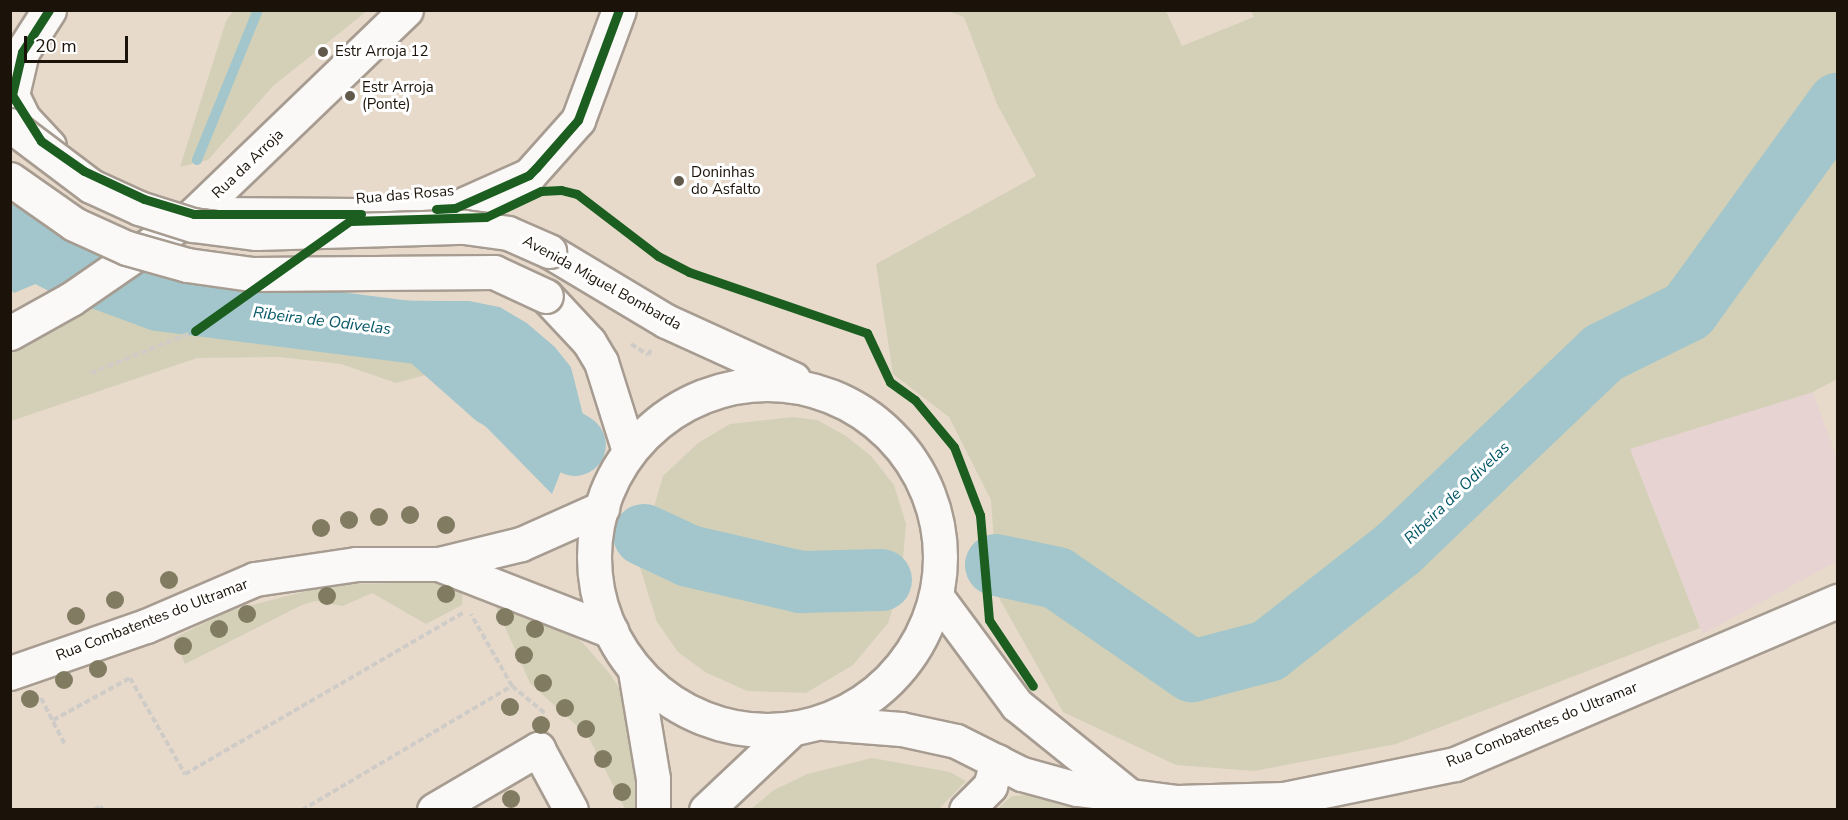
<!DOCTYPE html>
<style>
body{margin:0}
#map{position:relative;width:1848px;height:820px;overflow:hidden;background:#e7dacb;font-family:"Nunito Sans",sans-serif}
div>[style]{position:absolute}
.industrial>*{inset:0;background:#e6d3d2}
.green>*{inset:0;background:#d3d0b7}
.water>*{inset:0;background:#a2c6cb}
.pier>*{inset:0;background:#e7dacb}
.stream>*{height:10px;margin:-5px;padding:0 5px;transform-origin:5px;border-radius:5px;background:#a2c6cb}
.river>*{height:62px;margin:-31px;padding:0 31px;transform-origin:31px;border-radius:31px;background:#a2c6cb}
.path>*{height:4px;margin-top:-2px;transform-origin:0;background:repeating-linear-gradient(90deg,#cfccc8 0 6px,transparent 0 9px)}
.roads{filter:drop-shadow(2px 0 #a79c91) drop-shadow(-2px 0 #a79c91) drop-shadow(0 2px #a79c91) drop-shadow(0 -2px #a79c91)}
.minor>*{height:33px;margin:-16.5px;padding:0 16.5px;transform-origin:16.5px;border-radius:16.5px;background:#fbf9f7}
.major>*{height:33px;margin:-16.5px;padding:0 16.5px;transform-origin:16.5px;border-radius:16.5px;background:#fbf9f7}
.major>.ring{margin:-16.5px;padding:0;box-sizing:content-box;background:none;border:33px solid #fbf9f7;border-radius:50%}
.bridges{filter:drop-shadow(2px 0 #a79c91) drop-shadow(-2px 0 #a79c91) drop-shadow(0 2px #a79c91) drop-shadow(0 -2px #a79c91)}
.major-bridge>*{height:33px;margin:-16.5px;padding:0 16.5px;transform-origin:16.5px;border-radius:16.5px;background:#fbf9f7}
.cycleway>*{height:9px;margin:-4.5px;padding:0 4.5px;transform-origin:4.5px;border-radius:4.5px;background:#1b5e20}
.trees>*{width:18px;height:18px;margin:-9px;border-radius:50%;background:#817c61}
.dots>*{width:16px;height:16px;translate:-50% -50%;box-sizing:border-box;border:3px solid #fff;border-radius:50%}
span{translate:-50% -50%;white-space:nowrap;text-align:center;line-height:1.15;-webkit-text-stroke:6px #fff;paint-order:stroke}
.poi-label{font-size:15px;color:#1b1309}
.left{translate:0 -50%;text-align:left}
.street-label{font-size:15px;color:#1b1309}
.water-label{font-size:16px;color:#045867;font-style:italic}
.frame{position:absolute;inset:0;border:12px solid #1b1309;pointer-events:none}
.scale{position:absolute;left:24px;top:36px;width:104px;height:27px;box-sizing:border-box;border:3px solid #1b1309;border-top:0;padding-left:8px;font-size:18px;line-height:21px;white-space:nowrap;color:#1b1309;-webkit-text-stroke:4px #fff;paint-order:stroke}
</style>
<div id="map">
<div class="industrial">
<div style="clip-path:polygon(1813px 392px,1837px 459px,1837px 561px,1703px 634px,1629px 448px)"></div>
</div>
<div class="green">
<div style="clip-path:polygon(234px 10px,367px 11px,273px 86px,208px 160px,180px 167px,226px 21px)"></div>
<div style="clip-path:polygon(948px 11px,1166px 11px,1182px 46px,1254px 17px,1251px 11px,1837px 11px,1837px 379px,1813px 392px,1630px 449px,1700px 628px,1396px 744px,1254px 771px,1176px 765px,1063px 712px,998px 596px,991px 500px,949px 417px,893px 374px,876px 264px,1036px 176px,997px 104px,964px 17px)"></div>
<div style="clip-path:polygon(139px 281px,274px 299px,373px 300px,433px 373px,396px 383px,341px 364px,279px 357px,197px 358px,11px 421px,10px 351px)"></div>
<div style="clip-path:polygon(793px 417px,817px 420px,846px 436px,871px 456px,894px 485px,906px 524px,901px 582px,888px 623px,853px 665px,806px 693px,747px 691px,705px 672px,678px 652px,657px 622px,638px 561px,663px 476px,698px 443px,730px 424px)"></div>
<div style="clip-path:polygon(463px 582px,462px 605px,426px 624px,372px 593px,343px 606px,315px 601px,302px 605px,185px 664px,174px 638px,229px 611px,334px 584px)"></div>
<div style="clip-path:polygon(496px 607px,538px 621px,553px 620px,583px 643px,610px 674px,627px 700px,640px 780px,636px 809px,625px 809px,588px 736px,530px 683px)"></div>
<div style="clip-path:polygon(872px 758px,950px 772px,966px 781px,939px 809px,751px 809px,774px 790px,807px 774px)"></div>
<div style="clip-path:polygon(1029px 795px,1084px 809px,997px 809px,1012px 796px)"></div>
</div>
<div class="water">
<div style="clip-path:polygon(11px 217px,51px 251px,83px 264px,14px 293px,11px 289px)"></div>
<div style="clip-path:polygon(373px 300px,470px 301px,500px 307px,527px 323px,555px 347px,571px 367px,583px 415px,552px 494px,433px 373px)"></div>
</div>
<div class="pier">
<div style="clip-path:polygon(10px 214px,53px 248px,86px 265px,51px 251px)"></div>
<div style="clip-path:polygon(373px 297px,470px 298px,501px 305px,529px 321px,558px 345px,574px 366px,581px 385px,580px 399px,571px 367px,555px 347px,527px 323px,500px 307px,470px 301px,370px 300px)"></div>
</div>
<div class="stream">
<div style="left:197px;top:160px;width:162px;rotate:-67.9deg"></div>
</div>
<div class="river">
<div style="left:10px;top:236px;width:70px;rotate:27.3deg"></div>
<div style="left:72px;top:268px;width:93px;rotate:20.2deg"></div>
<div style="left:159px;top:300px;width:268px;rotate:7.3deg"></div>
<div style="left:425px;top:334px;width:92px;rotate:41.5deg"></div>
<div style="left:494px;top:395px;width:95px;rotate:31.7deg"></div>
<div style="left:644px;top:535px;width:50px;rotate:25deg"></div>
<div style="left:689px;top:556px;width:115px;rotate:13.1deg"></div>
<div style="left:801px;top:582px;width:80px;rotate:-1.4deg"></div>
<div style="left:996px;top:565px;width:62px;rotate:12deg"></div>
<div style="left:1057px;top:578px;width:164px;rotate:34.6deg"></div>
<div style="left:1192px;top:671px;width:79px;rotate:-14.7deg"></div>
<div style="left:1268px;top:651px;width:165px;rotate:-38.1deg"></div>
<div style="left:1398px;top:549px;width:284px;rotate:-43.7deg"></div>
<div style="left:1603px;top:353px;width:95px;rotate:-26.3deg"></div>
<div style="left:1688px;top:311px;width:256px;rotate:-54.1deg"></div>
</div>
<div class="path">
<div style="left:631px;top:344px;width:20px;rotate:33deg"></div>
<div style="left:648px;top:355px;width:6px;rotate:-59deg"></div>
<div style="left:91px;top:373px;width:112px;rotate:-22deg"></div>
<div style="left:195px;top:331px;width:45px;rotate:-35.1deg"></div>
<div style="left:512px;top:686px;width:44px;rotate:39.5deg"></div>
<div style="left:41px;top:698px;width:53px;rotate:62.9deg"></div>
<div style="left:53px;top:720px;width:88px;rotate:-28.6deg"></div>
<div style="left:130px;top:678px;width:111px;rotate:60.2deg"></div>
<div style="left:185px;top:774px;width:323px;rotate:-30.1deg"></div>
<div style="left:94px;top:810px;width:7px;rotate:-34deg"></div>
<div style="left:100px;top:806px;width:5px;rotate:53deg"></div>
<div style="left:302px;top:810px;width:244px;rotate:-30.6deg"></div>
<div style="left:512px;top:686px;width:83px;rotate:-119.7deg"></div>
</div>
<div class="roads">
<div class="minor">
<div style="left:49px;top:10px;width:50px;rotate:122.7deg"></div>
<div style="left:22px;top:52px;width:44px;rotate:103.1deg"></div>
<div style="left:12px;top:95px;width:25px;rotate:64deg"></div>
<div style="left:23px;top:118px;width:38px;rotate:47deg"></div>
<div style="left:204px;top:214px;width:154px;rotate:0.4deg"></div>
<div style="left:358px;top:215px;width:97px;rotate:-4.1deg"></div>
<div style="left:455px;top:208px;width:81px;rotate:-24deg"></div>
<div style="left:529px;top:175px;width:74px;rotate:-48.3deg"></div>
<div style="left:578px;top:120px;width:117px;rotate:-69.6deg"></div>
<div style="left:10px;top:333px;width:70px;rotate:-29.1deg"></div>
<div style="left:71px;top:299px;width:150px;rotate:-34.6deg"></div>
<div style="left:194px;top:214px;width:294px;rotate:-43.9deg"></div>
<div style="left:439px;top:564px;width:185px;rotate:21.3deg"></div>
<div style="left:10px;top:673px;width:144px;rotate:-19.1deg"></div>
<div style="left:146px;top:626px;width:119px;rotate:-23.3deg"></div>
<div style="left:255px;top:579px;width:102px;rotate:-8.4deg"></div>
<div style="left:356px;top:564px;width:83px"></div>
<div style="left:439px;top:564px;width:84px;rotate:-13.7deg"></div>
<div style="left:521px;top:544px;width:89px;rotate:-24deg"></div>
<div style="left:434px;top:810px;width:121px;rotate:-30.4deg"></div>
<div style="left:538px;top:749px;width:69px;rotate:61.6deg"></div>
<div style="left:966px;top:810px;width:34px;rotate:-45deg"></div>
<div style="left:990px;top:786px;width:26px;rotate:-74deg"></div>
</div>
<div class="major">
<div style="left:549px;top:251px;width:136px;rotate:30.9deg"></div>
<div style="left:666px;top:321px;width:140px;rotate:24.5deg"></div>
<div style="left:546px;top:296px;width:63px;rotate:46.9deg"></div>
<div style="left:589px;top:342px;width:23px;rotate:59deg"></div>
<div style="left:601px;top:362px;width:93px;rotate:72.5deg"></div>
<div class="ring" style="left:594px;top:384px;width:313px;height:313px"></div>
<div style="left:937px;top:597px;width:134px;rotate:53.5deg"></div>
<div style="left:1017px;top:705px;width:140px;rotate:38.9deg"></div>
<div style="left:635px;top:671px;width:109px;rotate:80.5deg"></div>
<div style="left:653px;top:779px;width:31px;rotate:90deg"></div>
<div style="left:824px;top:723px;width:77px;rotate:4.5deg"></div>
<div style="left:901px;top:729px;width:56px;rotate:12.3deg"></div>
<div style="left:956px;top:741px;width:74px;rotate:26.6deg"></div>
<div style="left:1022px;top:774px;width:57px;rotate:15.3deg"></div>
<div style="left:1077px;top:789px;width:101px;rotate:7.4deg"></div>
<div style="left:1177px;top:802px;width:107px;rotate:-1.6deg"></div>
<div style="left:1284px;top:799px;width:175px;rotate:-11.6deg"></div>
<div style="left:1455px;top:764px;width:416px;rotate:-23.1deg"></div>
<div style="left:706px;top:810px;width:117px;rotate:-43.3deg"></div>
</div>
</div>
<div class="bridges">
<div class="major-bridge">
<div style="left:10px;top:125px;width:101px;rotate:37deg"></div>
<div style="left:91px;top:186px;width:53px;rotate:24.6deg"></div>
<div style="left:139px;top:208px;width:57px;rotate:17.5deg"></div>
<div style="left:193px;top:225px;width:64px;rotate:7.2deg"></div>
<div style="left:256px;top:233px;width:208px;rotate:-1.7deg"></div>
<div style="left:464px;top:227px;width:44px;rotate:7.8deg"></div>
<div style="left:508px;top:233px;width:45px;rotate:23.7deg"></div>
<div style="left:10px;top:179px;width:78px;rotate:35.1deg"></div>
<div style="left:74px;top:224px;width:58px;rotate:24.4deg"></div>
<div style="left:127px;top:248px;width:62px;rotate:15.8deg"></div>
<div style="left:187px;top:265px;width:66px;rotate:7.9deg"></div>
<div style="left:252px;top:274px;width:242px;rotate:-0.5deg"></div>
<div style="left:494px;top:272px;width:57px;rotate:24.8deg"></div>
</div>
</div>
<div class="cycleway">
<div style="left:49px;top:10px;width:50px;rotate:122.7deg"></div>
<div style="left:22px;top:52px;width:44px;rotate:103.1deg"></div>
<div style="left:12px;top:95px;width:54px;rotate:57.8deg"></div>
<div style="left:41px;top:141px;width:52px;rotate:34.9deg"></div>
<div style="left:84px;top:171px;width:66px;rotate:25deg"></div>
<div style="left:144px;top:199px;width:52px;rotate:16.7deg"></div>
<div style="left:194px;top:214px;width:167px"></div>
<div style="left:436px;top:209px;width:19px;rotate:-3deg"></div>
<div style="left:455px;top:208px;width:81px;rotate:-24deg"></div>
<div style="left:529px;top:175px;width:10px;rotate:-45deg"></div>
<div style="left:536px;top:168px;width:64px;rotate:-48.8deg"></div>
<div style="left:578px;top:120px;width:117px;rotate:-69.6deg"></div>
<div style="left:195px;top:331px;width:190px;rotate:-35.4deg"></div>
<div style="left:350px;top:221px;width:136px;rotate:-1.7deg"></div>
<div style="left:486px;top:217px;width:61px;rotate:-25.3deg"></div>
<div style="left:541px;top:191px;width:20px;rotate:-3deg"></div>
<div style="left:561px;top:190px;width:16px;rotate:14deg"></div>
<div style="left:577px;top:194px;width:102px;rotate:37.4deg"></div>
<div style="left:658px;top:256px;width:35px;rotate:27deg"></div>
<div style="left:689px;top:272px;width:188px;rotate:18.9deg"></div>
<div style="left:867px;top:333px;width:54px;rotate:64.9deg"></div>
<div style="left:890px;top:382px;width:31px;rotate:36deg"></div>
<div style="left:915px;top:400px;width:61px;rotate:50.3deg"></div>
<div style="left:954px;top:447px;width:73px;rotate:69.1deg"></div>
<div style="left:980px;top:515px;width:105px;rotate:85.1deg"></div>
<div style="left:989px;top:620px;width:79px;rotate:56.3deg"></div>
</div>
<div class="trees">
<div style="left:410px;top:515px"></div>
<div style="left:379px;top:517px"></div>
<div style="left:349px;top:520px"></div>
<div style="left:446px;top:525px"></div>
<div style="left:321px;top:528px"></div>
<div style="left:169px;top:580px"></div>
<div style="left:446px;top:594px"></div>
<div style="left:327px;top:596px"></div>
<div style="left:115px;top:600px"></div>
<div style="left:247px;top:614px"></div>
<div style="left:76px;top:616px"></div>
<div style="left:505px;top:617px"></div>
<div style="left:219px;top:629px"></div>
<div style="left:535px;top:629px"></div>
<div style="left:183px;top:646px"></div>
<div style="left:524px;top:655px"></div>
<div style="left:98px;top:669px"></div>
<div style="left:64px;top:680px"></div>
<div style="left:543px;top:683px"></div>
<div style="left:30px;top:699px"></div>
<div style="left:510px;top:707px"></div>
<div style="left:565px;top:708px"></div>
<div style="left:541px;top:725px"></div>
<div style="left:586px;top:729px"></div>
<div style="left:603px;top:759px"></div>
<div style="left:622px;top:792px"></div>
<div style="left:511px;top:799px"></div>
</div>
<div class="dots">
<div style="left:323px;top:52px;background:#62594d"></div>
<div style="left:350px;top:96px;background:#62594d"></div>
<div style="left:679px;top:181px;background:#62594d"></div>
</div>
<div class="poi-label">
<span class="left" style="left:335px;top:52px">Estr Arroja 12</span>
<span class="left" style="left:362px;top:96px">Estr Arroja<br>(Ponte)</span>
<span class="left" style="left:691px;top:181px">Doninhas<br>do Asfalto</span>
</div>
<div class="street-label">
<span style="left:248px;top:164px;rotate:-44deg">Rua da Arroja</span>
<span style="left:405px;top:195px;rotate:-5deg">Rua das Rosas</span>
<span style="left:602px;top:283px;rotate:29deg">Avenida Miguel Bombarda</span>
<span style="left:152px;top:620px;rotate:-21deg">Rua Combatentes do Ultramar</span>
<span style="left:1542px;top:725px;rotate:-22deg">Rua Combatentes do Ultramar</span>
</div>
<div class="water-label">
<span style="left:322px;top:321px;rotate:7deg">Ribeira de Odivelas</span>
<span style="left:1457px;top:493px;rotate:-44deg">Ribeira de Odivelas</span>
</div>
<div class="frame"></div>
<div class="scale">20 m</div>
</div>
